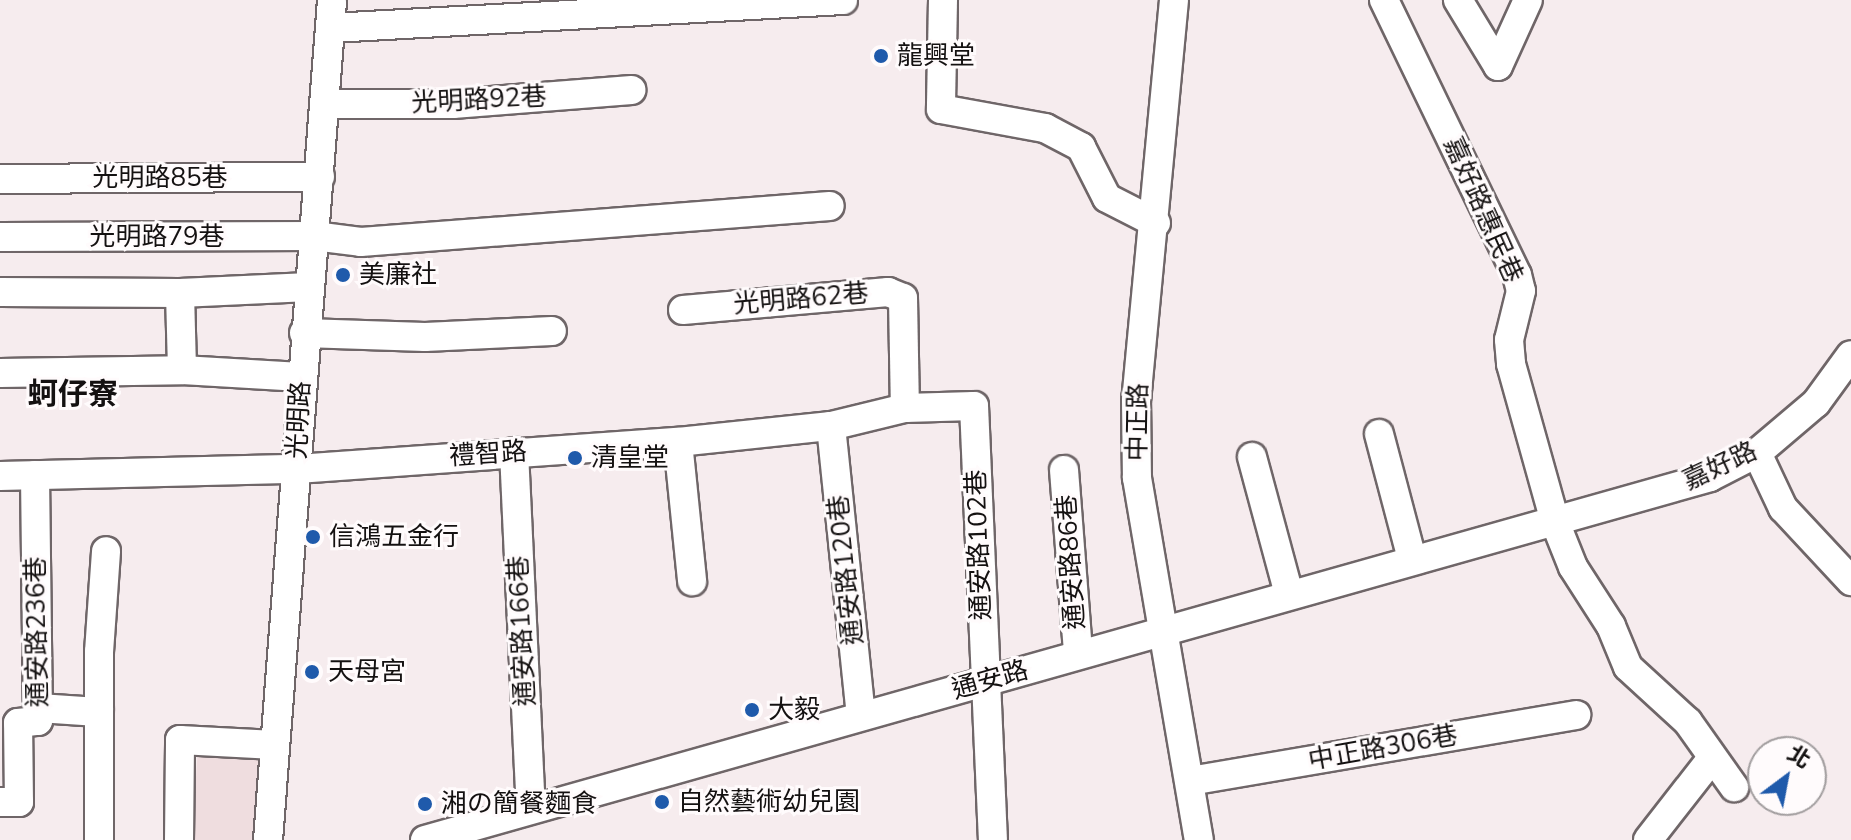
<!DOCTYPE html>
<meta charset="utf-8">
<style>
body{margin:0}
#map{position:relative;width:1851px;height:840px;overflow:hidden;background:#f6ecee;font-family:"Nunito Sans","Noto Sans TC","Noto Sans JP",sans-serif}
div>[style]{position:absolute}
.built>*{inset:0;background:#efdddf;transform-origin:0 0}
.roads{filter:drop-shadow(2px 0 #6f6668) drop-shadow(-2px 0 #6f6668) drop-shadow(0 2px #6f6668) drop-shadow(0 -2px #6f6668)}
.minor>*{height:28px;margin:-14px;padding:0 14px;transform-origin:14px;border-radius:14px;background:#fff}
.dots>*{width:22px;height:22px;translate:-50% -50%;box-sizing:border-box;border:4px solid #fffbfc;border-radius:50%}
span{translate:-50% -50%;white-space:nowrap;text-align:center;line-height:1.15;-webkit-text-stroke:6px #fffbfc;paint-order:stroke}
.poi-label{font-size:26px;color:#141111}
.left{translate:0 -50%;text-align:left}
.street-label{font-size:26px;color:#141111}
.quarter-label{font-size:30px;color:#141111;font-weight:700}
.north{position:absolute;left:1747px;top:736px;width:80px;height:80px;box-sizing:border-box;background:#fffbfc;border:2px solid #a19d9e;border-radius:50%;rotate:32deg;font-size:22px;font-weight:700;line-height:32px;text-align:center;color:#141111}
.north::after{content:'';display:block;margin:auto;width:28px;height:36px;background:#1f5aab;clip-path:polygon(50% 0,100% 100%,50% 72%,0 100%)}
</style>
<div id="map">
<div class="built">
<div style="left:198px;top:748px;width:65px;height:92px;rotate:4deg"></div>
</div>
<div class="roads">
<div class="minor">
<div style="left:943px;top:0;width:109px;rotate:91.1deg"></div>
<div style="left:941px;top:109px;width:106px;rotate:10.4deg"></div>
<div style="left:1045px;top:128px;width:41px;rotate:27.8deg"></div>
<div style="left:1081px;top:147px;width:57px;rotate:63deg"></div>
<div style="left:1107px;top:198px;width:55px;rotate:27deg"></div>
<div style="left:1174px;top:0;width:401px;rotate:95.4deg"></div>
<div style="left:1136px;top:399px;width:79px;rotate:89.3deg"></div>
<div style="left:1137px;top:478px;width:367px;rotate:80.3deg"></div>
<div style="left:1384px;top:0;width:305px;rotate:64.2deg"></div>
<div style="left:1517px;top:275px;width:16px;rotate:76deg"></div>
<div style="left:1521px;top:291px;width:50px;rotate:103.8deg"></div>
<div style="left:1509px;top:340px;width:24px;rotate:85deg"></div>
<div style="left:1511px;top:364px;width:164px;rotate:74.4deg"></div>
<div style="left:1555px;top:522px;width:48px;rotate:68.2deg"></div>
<div style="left:1573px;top:567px;width:70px;rotate:57.2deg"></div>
<div style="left:1611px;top:626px;width:44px;rotate:67.5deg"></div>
<div style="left:1628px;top:667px;width:81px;rotate:42.5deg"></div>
<div style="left:1688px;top:722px;width:80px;rotate:54.7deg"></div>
<div style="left:1458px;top:0;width:77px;rotate:58.8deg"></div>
<div style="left:331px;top:28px;width:513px;rotate:-3.13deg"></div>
<div style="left:1498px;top:66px;width:72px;rotate:-65.6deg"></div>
<div style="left:326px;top:104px;width:127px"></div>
<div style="left:453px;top:104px;width:179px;rotate:-4.5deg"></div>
<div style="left:0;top:179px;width:320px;rotate:-0.4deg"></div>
<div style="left:0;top:237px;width:314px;rotate:-0.2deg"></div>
<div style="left:314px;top:236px;width:47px;rotate:7.3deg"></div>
<div style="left:361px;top:242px;width:470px;rotate:-4.4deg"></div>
<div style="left:0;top:292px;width:180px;rotate:0.3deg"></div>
<div style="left:180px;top:293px;width:129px;rotate:-2.7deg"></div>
<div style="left:180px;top:293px;width:77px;rotate:88.5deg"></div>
<div style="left:683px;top:310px;width:206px;rotate:-5deg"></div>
<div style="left:888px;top:292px;width:16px;rotate:22deg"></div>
<div style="left:903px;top:298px;width:110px;rotate:89deg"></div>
<div style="left:304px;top:333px;width:121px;rotate:1.9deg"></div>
<div style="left:425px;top:337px;width:127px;rotate:-2.7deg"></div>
<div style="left:0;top:373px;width:182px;rotate:-0.9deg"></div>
<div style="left:182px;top:370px;width:119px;rotate:3.4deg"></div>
<div style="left:831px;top:426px;width:291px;rotate:84.1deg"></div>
<div style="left:1379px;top:434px;width:129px;rotate:75.2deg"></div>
<div style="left:678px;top:442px;width:140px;rotate:84.2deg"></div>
<div style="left:514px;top:452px;width:357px;rotate:87.3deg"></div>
<div style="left:1757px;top:453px;width:61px;rotate:64.7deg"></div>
<div style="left:1783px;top:508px;width:100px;rotate:47deg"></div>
<div style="left:1252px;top:457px;width:142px;rotate:74.9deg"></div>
<div style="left:1064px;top:470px;width:184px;rotate:85.6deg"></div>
<div style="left:0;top:476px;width:297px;rotate:-1.4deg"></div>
<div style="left:297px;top:469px;width:382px;rotate:-4.1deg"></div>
<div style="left:678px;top:442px;width:154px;rotate:-6deg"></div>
<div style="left:831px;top:426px;width:76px;rotate:-13.7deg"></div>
<div style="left:905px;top:408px;width:69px;rotate:-1.7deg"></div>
<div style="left:974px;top:406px;width:434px;rotate:87.5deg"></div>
<div style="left:38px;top:708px;width:61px;rotate:3.8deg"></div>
<div style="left:1190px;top:781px;width:392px;rotate:-9.7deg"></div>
<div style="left:0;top:802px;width:19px"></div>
<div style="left:19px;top:802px;width:79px;rotate:-90.7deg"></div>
<div style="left:18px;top:723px;width:20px;rotate:-6deg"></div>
<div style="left:38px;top:721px;width:246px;rotate:-90.7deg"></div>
<div style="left:99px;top:840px;width:188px;rotate:-90deg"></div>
<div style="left:99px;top:652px;width:101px;rotate:-86deg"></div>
<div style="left:179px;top:840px;width:100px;rotate:-89.4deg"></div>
<div style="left:180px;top:740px;width:95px;rotate:3deg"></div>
<div style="left:268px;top:840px;width:842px;rotate:-85.64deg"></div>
<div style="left:425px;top:840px;width:1335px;rotate:-15.77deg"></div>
<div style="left:1710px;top:477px;width:53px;rotate:-27.1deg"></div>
<div style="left:1757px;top:453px;width:77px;rotate:-40.3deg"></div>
<div style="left:1816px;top:403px;width:59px;rotate:-53.9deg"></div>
<div style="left:1648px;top:840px;width:104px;rotate:-52deg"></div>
</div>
</div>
<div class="dots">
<div style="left:881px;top:56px;background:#1f5aab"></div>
<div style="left:343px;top:275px;background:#1f5aab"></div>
<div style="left:575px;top:458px;background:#1f5aab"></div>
<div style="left:313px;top:537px;background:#1f5aab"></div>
<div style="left:312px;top:672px;background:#1f5aab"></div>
<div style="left:752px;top:710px;background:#1f5aab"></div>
<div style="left:662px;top:802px;background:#1f5aab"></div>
<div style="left:425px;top:804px;background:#1f5aab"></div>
</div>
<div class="poi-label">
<span class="left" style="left:897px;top:56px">龍興堂</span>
<span class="left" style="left:359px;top:275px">美廉社</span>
<span class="left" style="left:591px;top:458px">清皇堂</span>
<span class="left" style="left:329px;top:537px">信鴻五金行</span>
<span class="left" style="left:328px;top:672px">天母宮</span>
<span class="left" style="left:768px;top:710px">大毅</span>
<span class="left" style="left:678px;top:802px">自然藝術幼兒園</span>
<span class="left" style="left:441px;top:804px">湘の簡餐麵食</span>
</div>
<div class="street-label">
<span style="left:479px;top:100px;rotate:-3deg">光明路92巷</span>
<span style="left:160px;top:178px">光明路85巷</span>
<span style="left:1483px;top:210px;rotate:66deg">嘉好路惠民巷</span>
<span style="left:157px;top:237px">光明路79巷</span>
<span style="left:801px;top:299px;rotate:-5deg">光明路62巷</span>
<span style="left:299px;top:420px;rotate:-87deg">光明路</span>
<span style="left:1138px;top:422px;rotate:-89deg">中正路</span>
<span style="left:488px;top:454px;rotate:-4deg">禮智路</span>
<span style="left:1720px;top:466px;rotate:-25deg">嘉好路</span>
<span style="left:979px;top:545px;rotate:-92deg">通安路102巷</span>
<span style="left:1071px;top:562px;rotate:-94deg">通安路86巷</span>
<span style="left:846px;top:570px;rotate:-96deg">通安路120巷</span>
<span style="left:522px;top:631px;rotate:-93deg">通安路166巷</span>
<span style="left:37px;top:632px;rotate:-91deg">通安路236巷</span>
<span style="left:990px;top:680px;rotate:-16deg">通安路</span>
<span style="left:1383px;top:748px;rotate:-10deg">中正路306巷</span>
</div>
<div class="quarter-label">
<span style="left:73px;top:395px">蚵仔寮</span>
</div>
<div class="north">北</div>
</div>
